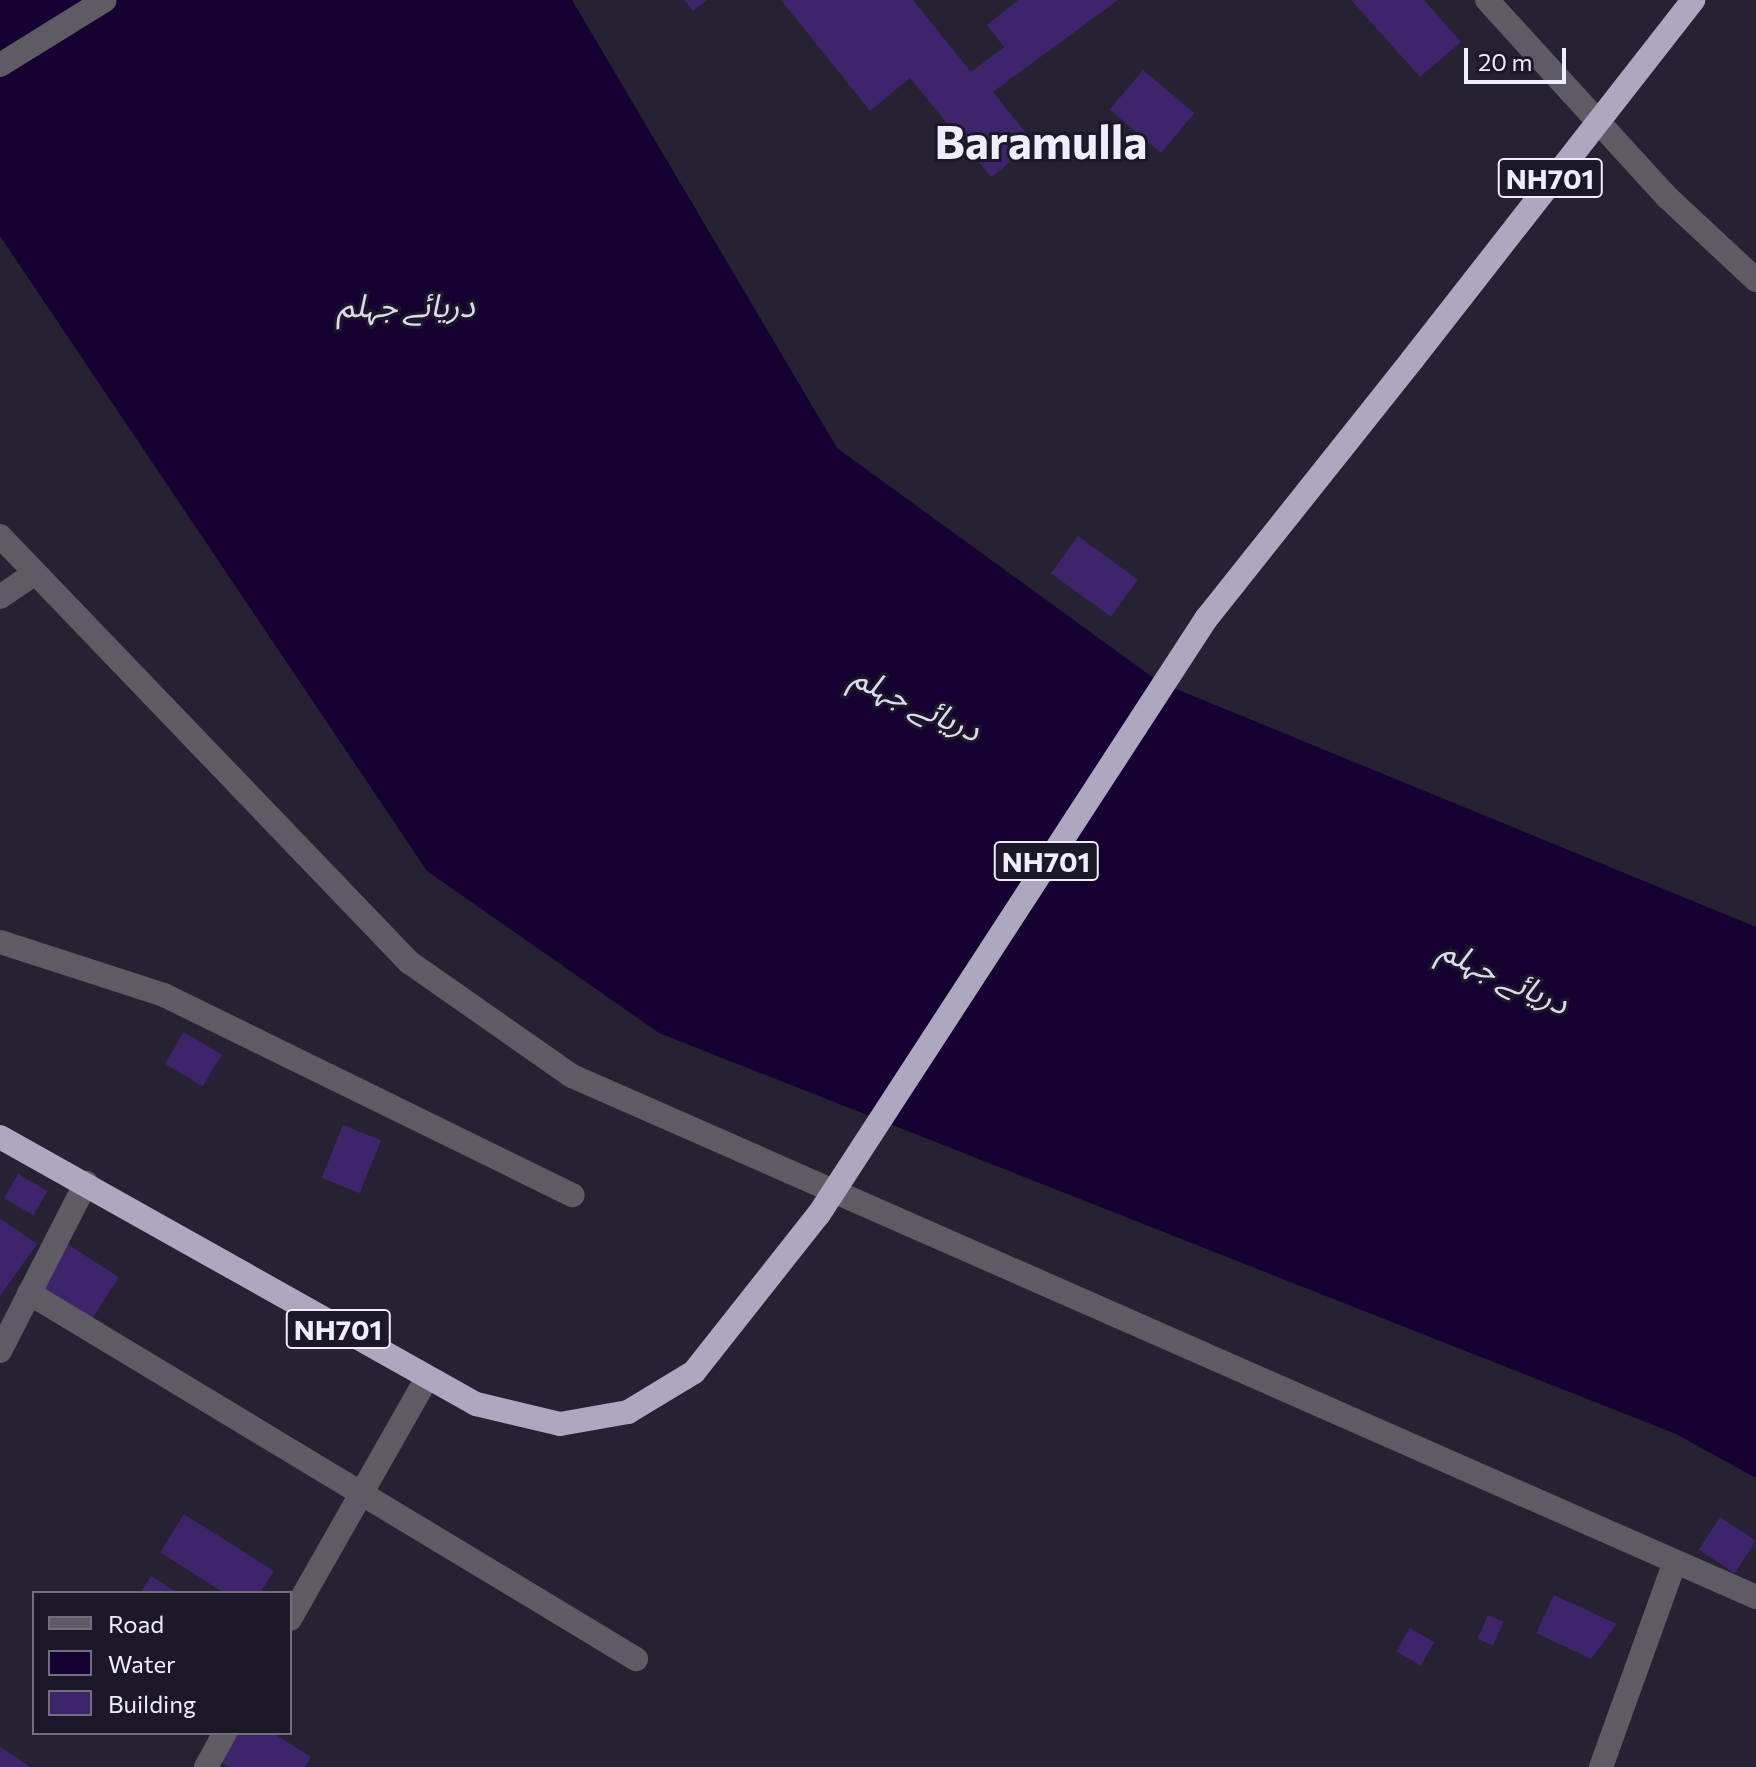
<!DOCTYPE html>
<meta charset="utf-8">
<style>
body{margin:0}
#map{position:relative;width:1756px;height:1767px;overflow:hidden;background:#262133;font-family:Commissioner,"Noto Sans Arabic",sans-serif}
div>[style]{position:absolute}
.water>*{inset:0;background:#150031}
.building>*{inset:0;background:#3e246a;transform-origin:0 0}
.minor>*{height:24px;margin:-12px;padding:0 12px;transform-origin:12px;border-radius:12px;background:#5e5b65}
.highway>*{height:24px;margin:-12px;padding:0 12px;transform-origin:12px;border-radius:12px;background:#ada8c0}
.highway-bridge>*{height:24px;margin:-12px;padding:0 12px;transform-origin:12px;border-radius:12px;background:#ada8c0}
span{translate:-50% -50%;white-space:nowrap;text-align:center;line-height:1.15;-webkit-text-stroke:6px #1d1829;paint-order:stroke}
.shield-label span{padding:2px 6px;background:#1d1829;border:2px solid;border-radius:6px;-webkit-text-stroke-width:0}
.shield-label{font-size:28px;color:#f1eefb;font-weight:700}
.water-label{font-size:32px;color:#ded9ee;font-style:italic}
.town-label{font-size:46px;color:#f1eefb;font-weight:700}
.legend{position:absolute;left:32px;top:1591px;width:260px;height:144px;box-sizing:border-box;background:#1d1829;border:2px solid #726e7d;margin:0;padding:10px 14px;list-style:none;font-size:24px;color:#f1eefb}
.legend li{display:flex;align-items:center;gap:16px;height:40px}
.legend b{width:40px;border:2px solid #726e7d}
.scale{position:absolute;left:1464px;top:48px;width:102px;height:36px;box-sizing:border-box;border:4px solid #f1eefb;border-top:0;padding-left:10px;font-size:24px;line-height:28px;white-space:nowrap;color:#f1eefb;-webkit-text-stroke:6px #1d1829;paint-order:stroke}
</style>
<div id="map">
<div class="water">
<div style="clip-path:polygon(0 0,572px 0,837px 448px,1159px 682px,1756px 927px,1756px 1478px,1676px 1434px,659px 1033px,427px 871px,0 236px)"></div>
</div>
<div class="building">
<div style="clip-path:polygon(684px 0,707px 0,693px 11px)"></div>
<div style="clip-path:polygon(781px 0,913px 0,971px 72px,1004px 47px,987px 25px,1018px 0,1118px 0,993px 92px,1034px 143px,991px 177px,910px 78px,870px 111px)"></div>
<div style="clip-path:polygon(1351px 0,1424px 0,1461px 42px,1420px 77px)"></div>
<div style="left:1143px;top:70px;width:67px;height:52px;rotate:40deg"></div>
<div style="left:1078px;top:536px;width:74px;height:46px;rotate:36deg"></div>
<div style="left:184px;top:1032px;width:44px;height:37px;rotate:31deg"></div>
<div style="left:343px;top:1125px;width:41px;height:57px;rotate:22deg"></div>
<div style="left:18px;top:1174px;width:34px;height:28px;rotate:30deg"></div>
<div style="clip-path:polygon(0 1218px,37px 1244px,0 1296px)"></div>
<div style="left:66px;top:1243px;width:63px;height:56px;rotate:33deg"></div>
<div style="clip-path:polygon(184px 1514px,274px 1571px,260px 1593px,224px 1593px,160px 1552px)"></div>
<div style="left:1720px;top:1517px;width:43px;height:39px;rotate:33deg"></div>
<div style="clip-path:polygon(151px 1576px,178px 1593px,140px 1593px)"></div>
<div style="clip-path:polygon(1554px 1595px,1617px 1624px,1591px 1659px,1536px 1633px)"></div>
<div style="left:1488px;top:1615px;width:17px;height:26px;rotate:24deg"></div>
<div style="left:1410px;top:1628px;width:28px;height:27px;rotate:30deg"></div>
<div style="clip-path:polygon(229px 1733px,273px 1733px,311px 1757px,305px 1767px,229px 1767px,213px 1757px)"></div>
<div style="clip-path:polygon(0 1747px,31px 1767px,0 1767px)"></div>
</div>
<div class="minor">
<div style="left:1487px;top:0;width:267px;rotate:47.6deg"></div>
<div style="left:1667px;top:197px;width:122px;rotate:43deg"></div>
<div style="left:0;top:65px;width:123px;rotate:-31.8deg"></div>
<div style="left:0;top:536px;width:591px;rotate:46.17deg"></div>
<div style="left:409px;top:962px;width:199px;rotate:35deg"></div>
<div style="left:572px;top:1076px;width:1294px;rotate:23.75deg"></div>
<div style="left:0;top:597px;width:42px;rotate:-34.4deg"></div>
<div style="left:0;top:942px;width:172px;rotate:17.9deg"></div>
<div style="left:164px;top:995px;width:455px;rotate:26.1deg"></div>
<div style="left:29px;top:1293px;width:709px;rotate:31.09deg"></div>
<div style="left:0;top:1351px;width:189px;rotate:-62.9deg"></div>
<div style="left:290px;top:1619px;width:275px;rotate:-60.4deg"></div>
<div style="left:206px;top:1767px;width:39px;rotate:-61deg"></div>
<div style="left:1601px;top:1767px;width:218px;rotate:-70.2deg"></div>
</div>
<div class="highway">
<div style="left:1412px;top:360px;width:457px;rotate:-52deg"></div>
<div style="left:0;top:1137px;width:546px;rotate:29.29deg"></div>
<div style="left:476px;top:1404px;width:86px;rotate:13.4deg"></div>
<div style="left:560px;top:1424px;width:69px;rotate:-10deg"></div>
<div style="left:628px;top:1412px;width:77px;rotate:-31.2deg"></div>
</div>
<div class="highway-bridge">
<div style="left:694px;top:1372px;width:201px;rotate:-51.7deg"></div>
<div style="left:819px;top:1214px;width:710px;rotate:-56.96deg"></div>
<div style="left:1206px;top:619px;width:331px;rotate:-51.5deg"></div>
</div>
<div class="shield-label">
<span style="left:1550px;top:178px">NH701</span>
<span style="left:1046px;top:861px">NH701</span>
<span style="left:338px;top:1329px">NH701</span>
</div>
<div class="water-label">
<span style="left:406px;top:304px">دریائے جہلم</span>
<span style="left:917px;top:702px;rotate:25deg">دریائے جہلم</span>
<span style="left:1505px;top:975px;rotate:25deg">دریائے جہلم</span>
</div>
<div class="town-label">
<span style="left:1041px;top:140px">Baramulla</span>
</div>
<ul class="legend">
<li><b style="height:10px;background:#5e5b65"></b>Road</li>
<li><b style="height:22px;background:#150031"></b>Water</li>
<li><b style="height:22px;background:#3e246a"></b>Building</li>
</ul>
<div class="scale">20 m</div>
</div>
